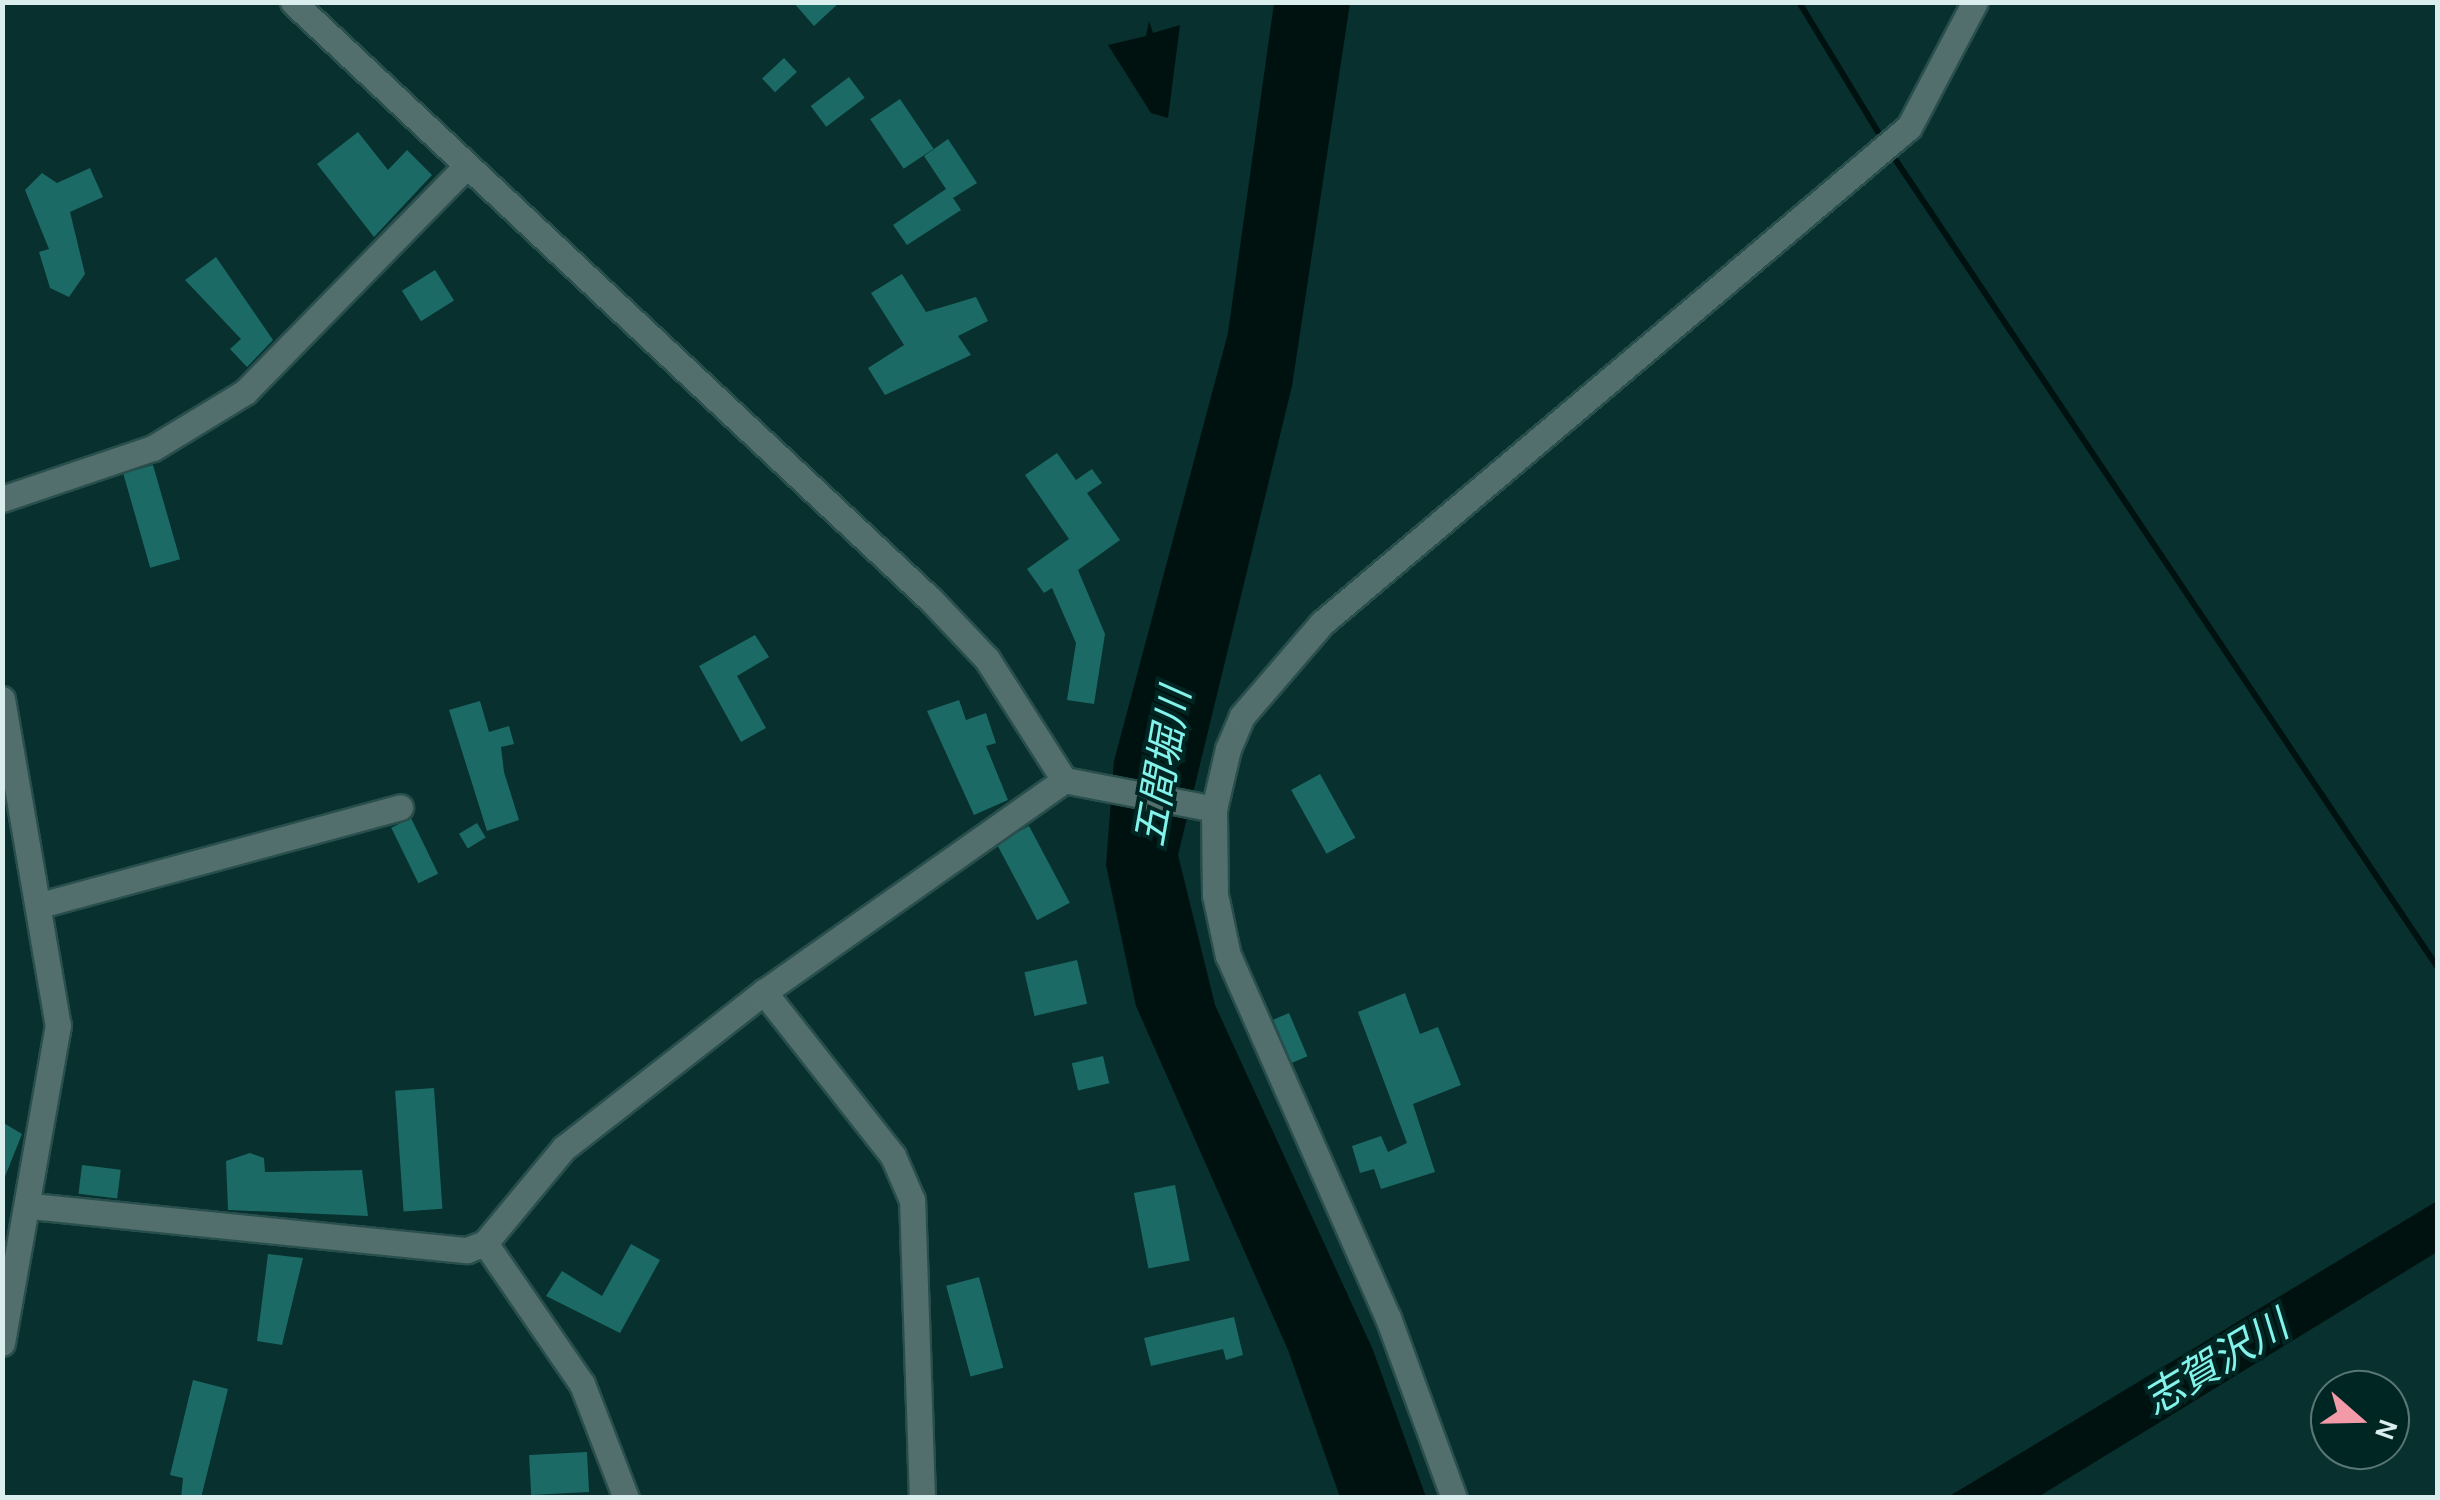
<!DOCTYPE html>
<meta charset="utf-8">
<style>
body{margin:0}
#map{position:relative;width:2440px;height:1500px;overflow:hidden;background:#07302e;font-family:Karla,"Noto Sans JP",sans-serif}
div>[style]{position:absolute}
.water>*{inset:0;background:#001210}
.stream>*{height:6px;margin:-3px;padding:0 3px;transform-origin:3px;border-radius:3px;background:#001210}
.building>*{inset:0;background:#1c6a65;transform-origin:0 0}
.roads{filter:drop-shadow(2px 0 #294f4d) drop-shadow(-2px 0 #294f4d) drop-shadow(0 2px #294f4d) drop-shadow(0 -2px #294f4d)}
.minor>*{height:25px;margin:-12.5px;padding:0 12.5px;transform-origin:12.5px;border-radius:12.5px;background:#536f6d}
span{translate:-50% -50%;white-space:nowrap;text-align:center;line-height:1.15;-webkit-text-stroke:8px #002624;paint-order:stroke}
.water-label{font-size:40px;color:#84f3eb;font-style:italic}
.frame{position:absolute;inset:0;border:5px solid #daefed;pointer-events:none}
.north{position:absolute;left:2310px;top:1370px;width:100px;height:100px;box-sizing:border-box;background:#002624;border:2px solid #577674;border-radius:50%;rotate:110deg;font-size:28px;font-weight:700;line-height:40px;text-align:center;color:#daefed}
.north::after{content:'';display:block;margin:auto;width:35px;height:45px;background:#f39aa8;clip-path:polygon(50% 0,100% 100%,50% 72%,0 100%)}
</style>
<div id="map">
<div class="water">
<div style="clip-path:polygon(1274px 3px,1350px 3px,1292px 386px,1178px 855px,1215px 1005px,1373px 1350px,1426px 1497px,1340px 1497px,1288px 1350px,1136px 1006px,1106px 865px,1114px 761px,1228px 333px)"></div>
<div style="clip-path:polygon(1149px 21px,1153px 33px,1180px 25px,1168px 118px,1151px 113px,1108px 45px,1146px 36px)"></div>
<div style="clip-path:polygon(2437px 1201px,2437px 1252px,2038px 1497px,1948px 1497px)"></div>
</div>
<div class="stream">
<div style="left:1799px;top:2px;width:164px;rotate:58.7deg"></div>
<div style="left:1891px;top:153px;width:982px;rotate:56.13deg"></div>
</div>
<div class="building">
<div style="clip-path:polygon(793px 2px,840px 2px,814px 26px)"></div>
<div style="left:784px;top:58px;width:19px;height:30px;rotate:47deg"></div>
<div style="left:849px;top:77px;width:26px;height:48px;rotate:53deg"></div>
<div style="left:900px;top:99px;width:60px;height:36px;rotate:56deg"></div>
<div style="clip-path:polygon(358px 132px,388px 170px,407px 150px,432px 175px,374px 237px,317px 164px)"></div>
<div style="clip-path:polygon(948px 139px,977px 183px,953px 198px,961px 210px,907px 245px,893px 225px,946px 189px,924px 156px)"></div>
<div style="clip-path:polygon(90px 168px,103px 197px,70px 212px,85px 274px,69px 297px,50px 288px,39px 252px,49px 249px,25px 190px,42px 173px,57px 183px)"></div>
<div style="clip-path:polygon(216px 257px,273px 340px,247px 367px,230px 349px,241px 339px,185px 280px)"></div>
<div style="left:435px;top:270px;width:36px;height:39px;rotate:58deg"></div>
<div style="clip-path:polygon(902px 274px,926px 312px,976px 297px,988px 321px,958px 336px,971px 355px,885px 395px,868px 368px,904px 345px,871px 293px)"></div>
<div style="clip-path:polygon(1057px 453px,1076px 480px,1092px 469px,1102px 483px,1087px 493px,1120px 540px,1078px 570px,1105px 634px,1094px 704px,1067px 700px,1076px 643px,1052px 588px,1044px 593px,1027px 569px,1069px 539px,1025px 475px)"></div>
<div style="left:153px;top:465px;width:98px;height:31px;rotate:74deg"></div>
<div style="clip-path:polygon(755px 635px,769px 657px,737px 676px,766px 728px,741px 742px,699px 666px)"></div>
<div style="clip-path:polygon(959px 700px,966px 720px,986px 713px,996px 743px,986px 746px,1008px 800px,974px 815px,927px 711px)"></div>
<div style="clip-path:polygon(480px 701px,489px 732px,509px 726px,514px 744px,501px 747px,504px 772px,519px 820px,487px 831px,449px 710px)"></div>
<div style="left:1320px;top:774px;width:73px;height:33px;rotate:61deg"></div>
<div style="left:411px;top:818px;width:62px;height:22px;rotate:64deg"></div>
<div style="left:477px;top:823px;width:17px;height:21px;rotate:59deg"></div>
<div style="left:1029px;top:826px;width:87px;height:37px;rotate:62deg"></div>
<div style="left:1077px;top:960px;width:45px;height:54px;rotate:77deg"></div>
<div style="clip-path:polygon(1405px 993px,1420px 1034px,1438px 1027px,1461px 1085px,1413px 1104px,1435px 1172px,1381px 1189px,1374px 1169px,1360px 1173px,1352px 1146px,1381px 1136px,1388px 1152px,1407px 1143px,1358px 1012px)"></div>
<div style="left:1289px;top:1013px;width:47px;height:17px;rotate:67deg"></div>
<div style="left:1103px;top:1056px;width:28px;height:32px;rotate:77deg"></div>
<div style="left:434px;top:1088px;width:121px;height:39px;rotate:86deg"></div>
<div style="clip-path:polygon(2px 1122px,22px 1134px,2px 1184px)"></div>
<div style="clip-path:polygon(250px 1153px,264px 1158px,265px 1172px,362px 1170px,368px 1216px,228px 1210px,226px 1161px)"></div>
<div style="left:82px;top:1165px;width:39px;height:29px;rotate:7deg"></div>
<div style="left:1175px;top:1185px;width:77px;height:42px;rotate:79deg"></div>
<div style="clip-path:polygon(631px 1244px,660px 1260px,620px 1333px,546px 1296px,562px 1271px,602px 1296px)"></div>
<div style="clip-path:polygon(268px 1254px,303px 1258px,282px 1345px,257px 1341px)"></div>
<div style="left:979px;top:1277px;width:94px;height:34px;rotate:75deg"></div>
<div style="clip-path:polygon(1234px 1317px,1243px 1355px,1226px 1360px,1223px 1349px,1151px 1366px,1144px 1338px)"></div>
<div style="clip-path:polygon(193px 1380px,228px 1389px,201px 1498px,181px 1498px,183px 1478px,170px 1475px)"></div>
<div style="left:587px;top:1452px;width:40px;height:58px;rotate:87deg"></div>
</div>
<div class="roads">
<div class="minor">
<div style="left:293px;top:2px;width:874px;rotate:43.15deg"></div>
<div style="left:931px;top:600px;width:81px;rotate:46.5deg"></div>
<div style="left:987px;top:659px;width:143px;rotate:57.5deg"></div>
<div style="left:2px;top:499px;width:159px;rotate:-18.7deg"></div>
<div style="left:153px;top:448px;width:108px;rotate:-31.3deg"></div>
<div style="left:245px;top:392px;width:313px;rotate:-45.6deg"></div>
<div style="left:2px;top:699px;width:331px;rotate:80.3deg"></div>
<div style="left:58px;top:1025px;width:323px;rotate:100deg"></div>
<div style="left:44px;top:904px;width:369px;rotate:-15.2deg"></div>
<div style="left:31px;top:1206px;width:438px;rotate:5.8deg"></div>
<div style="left:467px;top:1250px;width:19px;rotate:-21deg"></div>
<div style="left:485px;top:1243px;width:124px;rotate:-50.3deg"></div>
<div style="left:564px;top:1148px;width:254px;rotate:-38deg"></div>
<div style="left:485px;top:1243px;width:171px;rotate:55.5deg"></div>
<div style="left:582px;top:1384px;width:122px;rotate:68.9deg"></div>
<div style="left:922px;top:1498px;width:298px;rotate:-91.9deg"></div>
<div style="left:912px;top:1200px;width:48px;rotate:-113.4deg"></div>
<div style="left:893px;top:1156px;width:209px;rotate:-128.2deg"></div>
<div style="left:764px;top:992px;width:367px;rotate:-35.2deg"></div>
<div style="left:1064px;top:780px;width:153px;rotate:10.9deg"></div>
<div style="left:1454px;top:1498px;width:192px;rotate:-110.1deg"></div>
<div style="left:1388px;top:1318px;width:396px;rotate:-113.8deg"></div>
<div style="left:1228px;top:956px;width:62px;rotate:-102deg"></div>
<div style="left:1215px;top:895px;width:86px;rotate:-90.7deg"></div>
<div style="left:1214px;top:809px;width:62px;rotate:-76.9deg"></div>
<div style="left:1228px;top:749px;width:36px;rotate:-67deg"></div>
<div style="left:1242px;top:716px;width:123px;rotate:-49.3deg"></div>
<div style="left:1322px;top:623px;width:768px;rotate:-40.2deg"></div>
<div style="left:1909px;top:127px;width:141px;rotate:-62.2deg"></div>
</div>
</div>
<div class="water-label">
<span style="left:1163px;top:767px;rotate:-80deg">五間堀川</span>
<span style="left:2216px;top:1363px;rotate:-31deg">志賀沢川</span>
</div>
<div class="frame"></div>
<div class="north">N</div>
</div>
